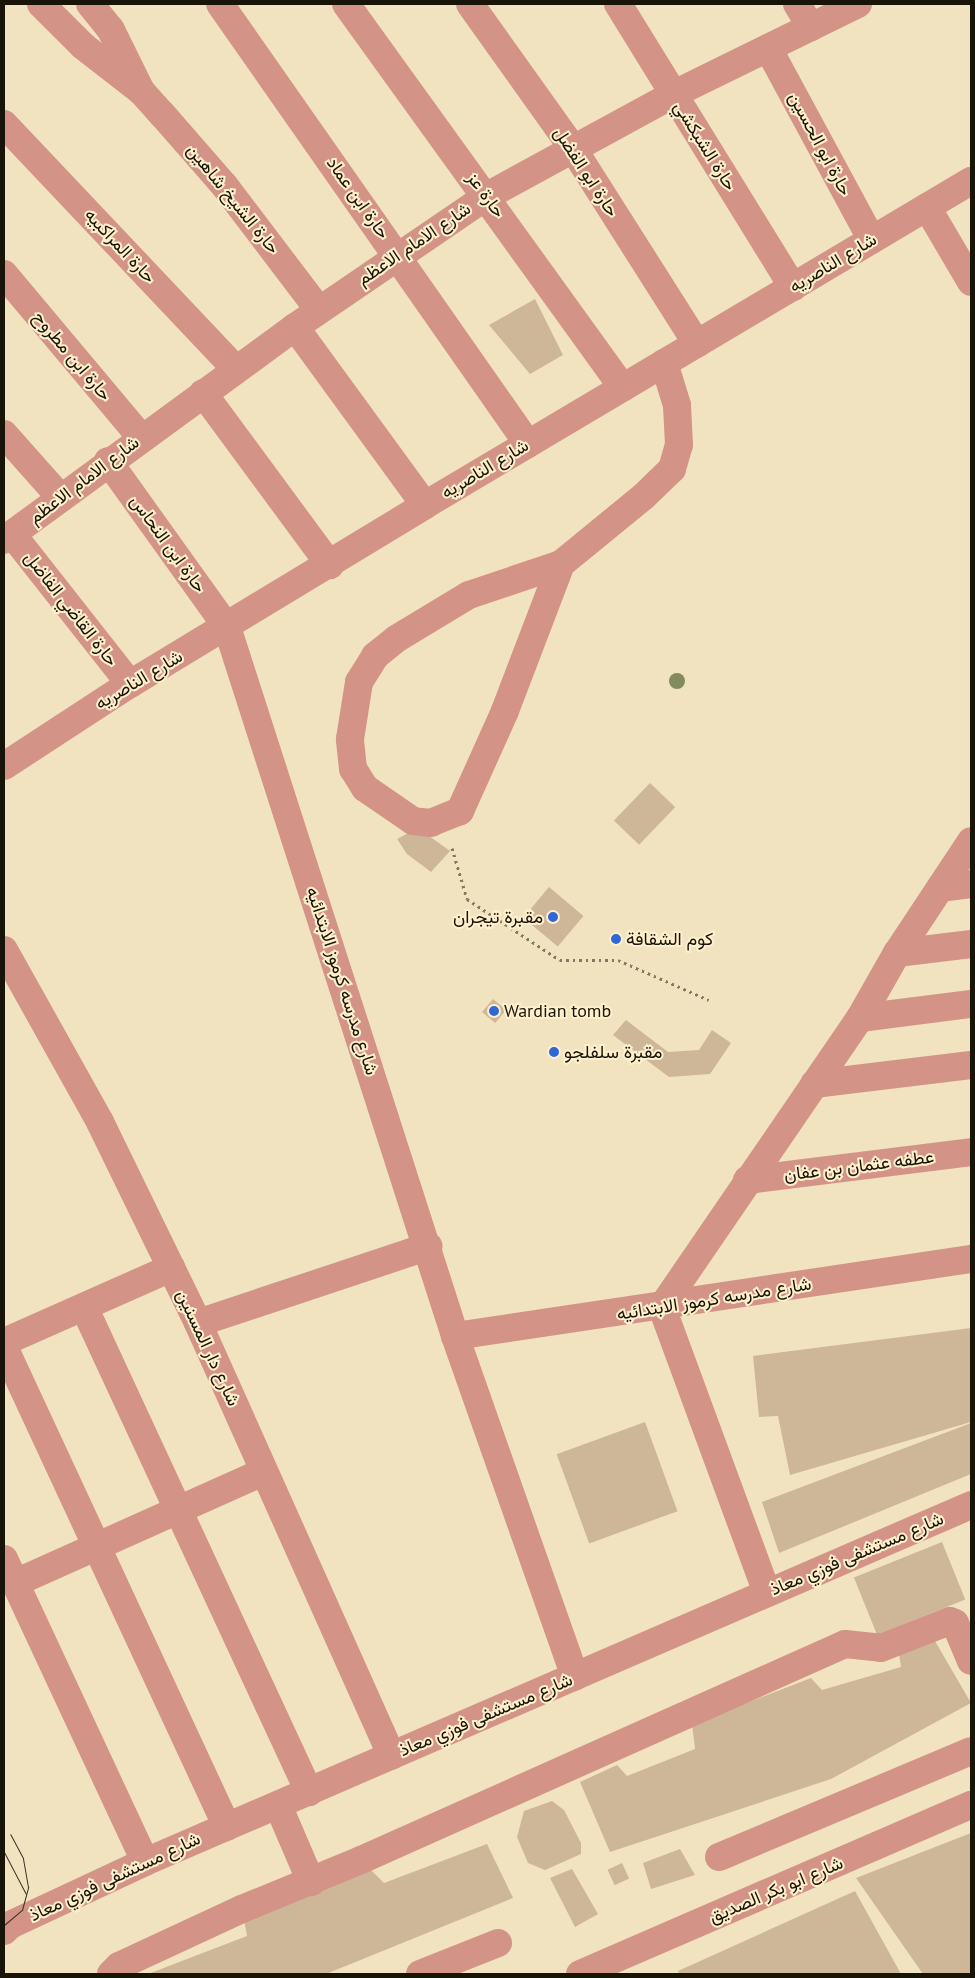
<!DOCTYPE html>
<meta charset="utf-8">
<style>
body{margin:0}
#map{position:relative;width:975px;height:1978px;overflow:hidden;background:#f1e3c0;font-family:"PT Sans",Vazirmatn,sans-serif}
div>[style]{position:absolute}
.building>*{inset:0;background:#ceb699;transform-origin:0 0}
.path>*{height:3px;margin-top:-1.5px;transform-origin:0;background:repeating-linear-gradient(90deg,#817861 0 2.5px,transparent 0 6.5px)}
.minor>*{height:28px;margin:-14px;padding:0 14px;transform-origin:14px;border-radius:14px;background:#d39487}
.tram>*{height:1px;margin:-0.5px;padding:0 0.5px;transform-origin:0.5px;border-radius:0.5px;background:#393223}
.trees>*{width:16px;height:16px;margin:-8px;border-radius:50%;background:#818b5e}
.dots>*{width:14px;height:14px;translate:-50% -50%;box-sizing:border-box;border:2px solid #fff0cd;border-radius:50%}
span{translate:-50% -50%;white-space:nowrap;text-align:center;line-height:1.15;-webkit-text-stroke:4px #fff0cd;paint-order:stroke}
.street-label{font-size:18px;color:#191408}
.poi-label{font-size:18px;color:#191408}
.right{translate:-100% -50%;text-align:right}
.left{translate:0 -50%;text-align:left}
.frame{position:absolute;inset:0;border:5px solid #191408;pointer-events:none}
</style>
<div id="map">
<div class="building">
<div style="clip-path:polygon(535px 299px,563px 355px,530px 374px,489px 325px)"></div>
<div style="left:650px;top:783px;width:35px;height:52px;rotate:44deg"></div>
<div style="clip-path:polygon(418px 828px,450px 851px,431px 872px,407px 854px,397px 839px)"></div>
<div style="left:549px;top:887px;width:45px;height:40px;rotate:40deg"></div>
<div style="left:493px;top:999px;width:17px;height:17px;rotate:40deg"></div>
<div style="clip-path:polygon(626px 1020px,668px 1052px,699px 1050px,712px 1030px,731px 1043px,710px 1074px,669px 1077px,613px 1035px)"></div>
<div style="clip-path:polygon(971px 1328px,971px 1422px,790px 1475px,778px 1416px,759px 1417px,753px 1356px)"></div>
<div style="left:645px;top:1422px;width:95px;height:94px;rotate:70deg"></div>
<div style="clip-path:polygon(971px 1423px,971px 1474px,779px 1553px,762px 1502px)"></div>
<div style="left:942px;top:1542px;width:62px;height:95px;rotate:68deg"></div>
<div style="clip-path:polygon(935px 1641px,971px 1703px,831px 1779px,610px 1852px,580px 1782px,617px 1765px,627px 1776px,695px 1749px,692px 1724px,811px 1678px,822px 1690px,901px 1667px,899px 1654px)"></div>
<div style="clip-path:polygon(552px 1801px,564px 1810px,581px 1843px,581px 1854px,545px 1870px,528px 1863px,517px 1837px,524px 1811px)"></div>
<div style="clip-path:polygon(971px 1833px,971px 1974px,923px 1974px,856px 1878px)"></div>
<div style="clip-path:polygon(487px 1844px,513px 1898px,326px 1974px,148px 1974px,247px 1936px,242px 1909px,361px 1860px,384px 1883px)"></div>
<div style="clip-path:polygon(680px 1849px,695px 1875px,651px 1889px,643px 1863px)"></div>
<div style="left:622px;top:1863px;width:17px;height:16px;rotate:65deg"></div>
<div style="clip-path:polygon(572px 1869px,598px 1914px,575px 1927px,550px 1878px)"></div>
<div style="clip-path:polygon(855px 1891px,901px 1974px,679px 1974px,678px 1971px)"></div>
</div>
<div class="path">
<div style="left:452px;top:848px;width:53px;rotate:73.6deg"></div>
<div style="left:467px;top:899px;width:111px;rotate:33.3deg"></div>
<div style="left:560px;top:960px;width:58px"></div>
<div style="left:618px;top:960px;width:99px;rotate:23.7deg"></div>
</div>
<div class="minor">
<div style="left:41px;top:4px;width:59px;rotate:45deg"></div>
<div style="left:83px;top:46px;width:75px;rotate:37.9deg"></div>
<div style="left:142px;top:92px;width:30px;rotate:48deg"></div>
<div style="left:162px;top:114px;width:94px;rotate:48.9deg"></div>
<div style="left:224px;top:185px;width:157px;rotate:52.8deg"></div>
<div style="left:90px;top:4px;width:33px;rotate:51deg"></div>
<div style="left:111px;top:30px;width:68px;rotate:63.8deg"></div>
<div style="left:220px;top:4px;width:537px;rotate:55.01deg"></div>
<div style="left:346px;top:4px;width:473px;rotate:54.2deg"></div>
<div style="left:470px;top:4px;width:176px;rotate:54.5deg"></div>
<div style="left:572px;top:147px;width:233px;rotate:57.6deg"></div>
<div style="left:618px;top:4px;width:333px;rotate:58.3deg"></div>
<div style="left:797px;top:4px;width:27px;rotate:59deg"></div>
<div style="left:768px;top:48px;width:218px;rotate:61.6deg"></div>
<div style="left:4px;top:124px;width:337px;rotate:46.6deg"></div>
<div style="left:927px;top:207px;width:87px;rotate:59.6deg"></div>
<div style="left:4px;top:274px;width:213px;rotate:50deg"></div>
<div style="left:295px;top:327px;width:220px;rotate:53.9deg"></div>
<div style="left:203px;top:393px;width:214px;rotate:53.6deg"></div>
<div style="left:4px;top:434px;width:84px;rotate:48.4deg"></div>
<div style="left:108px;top:461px;width:204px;rotate:54.4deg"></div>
<div style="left:227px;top:627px;width:745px;rotate:72.17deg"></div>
<div style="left:455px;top:1336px;width:361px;rotate:70.6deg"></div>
<div style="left:12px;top:534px;width:191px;rotate:51.8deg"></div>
<div style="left:4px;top:540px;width:361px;rotate:-36.2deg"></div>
<div style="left:295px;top:327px;width:232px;rotate:-34.3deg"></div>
<div style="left:487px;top:196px;width:213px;rotate:-28.6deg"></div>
<div style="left:674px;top:94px;width:205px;rotate:-26.1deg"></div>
<div style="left:561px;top:564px;width:157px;rotate:110.9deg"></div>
<div style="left:505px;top:711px;width:110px;rotate:114.2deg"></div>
<div style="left:460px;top:811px;width:31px;rotate:158deg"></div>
<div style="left:431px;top:823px;width:18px;rotate:-174deg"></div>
<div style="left:413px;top:821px;width:58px;rotate:-145.5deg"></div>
<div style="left:365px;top:788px;width:22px;rotate:-122deg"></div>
<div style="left:353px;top:769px;width:30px;rotate:-96deg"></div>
<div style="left:350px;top:739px;width:58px;rotate:-81deg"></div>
<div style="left:359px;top:682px;width:31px;rotate:-58deg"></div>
<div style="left:375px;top:656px;width:27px;rotate:-39deg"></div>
<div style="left:396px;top:639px;width:85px;rotate:-31.1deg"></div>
<div style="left:469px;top:595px;width:97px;rotate:-18.6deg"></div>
<div style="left:561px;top:564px;width:107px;rotate:-39.3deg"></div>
<div style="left:644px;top:496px;width:39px;rotate:-44deg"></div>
<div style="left:672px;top:469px;width:25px;rotate:-74deg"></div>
<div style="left:679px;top:445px;width:40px;rotate:-92.9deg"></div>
<div style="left:677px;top:405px;width:44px;rotate:-107.2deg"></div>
<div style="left:4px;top:766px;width:150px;rotate:-33.1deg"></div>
<div style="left:130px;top:684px;width:345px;rotate:-31.2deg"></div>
<div style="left:425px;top:505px;width:635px;rotate:-30.69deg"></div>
<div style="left:940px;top:888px;width:31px;rotate:-7deg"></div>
<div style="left:4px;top:950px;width:197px;rotate:60.8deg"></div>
<div style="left:100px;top:1122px;width:224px;rotate:64deg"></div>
<div style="left:198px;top:1323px;width:474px;rotate:65.9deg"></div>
<div style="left:897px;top:953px;width:75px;rotate:-6.9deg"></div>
<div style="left:860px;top:1018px;width:112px;rotate:-7.2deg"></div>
<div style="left:814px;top:1084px;width:158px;rotate:-6.9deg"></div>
<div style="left:747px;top:1180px;width:226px;rotate:-7.1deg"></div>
<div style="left:84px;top:1307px;width:535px;rotate:65.11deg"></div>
<div style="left:198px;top:1323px;width:243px;rotate:-18.4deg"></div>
<div style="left:455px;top:1336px;width:522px;rotate:-8.49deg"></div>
<div style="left:4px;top:1342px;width:183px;rotate:-23.9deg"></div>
<div style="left:4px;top:1347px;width:529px;rotate:65.08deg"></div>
<div style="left:4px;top:1559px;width:334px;rotate:65deg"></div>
<div style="left:15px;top:1583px;width:272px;rotate:-24.1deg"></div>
<div style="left:767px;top:1593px;width:305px;rotate:-110.2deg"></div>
<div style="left:662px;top:1307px;width:350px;rotate:-55.6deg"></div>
<div style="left:860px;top:1018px;width:75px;rotate:-60.4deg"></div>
<div style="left:897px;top:953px;width:134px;rotate:-56.5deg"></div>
<div style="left:278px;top:1805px;width:84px;rotate:66.8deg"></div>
<div style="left:719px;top:1857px;width:273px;rotate:-22.8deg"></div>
<div style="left:4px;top:1931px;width:8px;rotate:-45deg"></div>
<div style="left:10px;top:1925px;width:149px;rotate:-25deg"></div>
<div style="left:145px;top:1862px;width:900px;rotate:-23.37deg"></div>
<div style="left:111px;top:1974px;width:11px;rotate:-45deg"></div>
<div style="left:119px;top:1966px;width:136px;rotate:-24.9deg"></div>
<div style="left:242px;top:1909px;width:129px;rotate:-22.4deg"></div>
<div style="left:361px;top:1860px;width:530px;rotate:-24.05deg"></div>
<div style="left:845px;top:1644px;width:36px;rotate:6deg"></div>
<div style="left:881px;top:1648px;width:74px;rotate:-21.4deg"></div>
<div style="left:950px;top:1621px;width:5px;rotate:22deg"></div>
<div style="left:955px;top:1623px;width:41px;rotate:67.2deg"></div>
<div style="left:420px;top:1974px;width:84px;rotate:-21.7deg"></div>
<div style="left:580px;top:1974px;width:426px;rotate:-23.4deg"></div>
</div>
<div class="tram">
<div style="left:4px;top:1852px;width:47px;rotate:62.4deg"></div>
<div style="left:4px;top:1925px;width:23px;rotate:-40deg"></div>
<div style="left:22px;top:1910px;width:24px;rotate:-75deg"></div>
<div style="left:28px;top:1887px;width:29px;rotate:-100deg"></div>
<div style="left:23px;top:1858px;width:27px;rotate:-118deg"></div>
</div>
<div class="trees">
<div style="left:677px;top:681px"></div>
</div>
<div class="dots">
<div style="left:553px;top:917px;background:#2f68d6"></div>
<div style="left:616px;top:939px;background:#2f68d6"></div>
<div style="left:494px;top:1011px;background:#2f68d6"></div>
<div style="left:554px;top:1052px;background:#2f68d6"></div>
</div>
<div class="street-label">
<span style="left:820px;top:144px;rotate:62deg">حارة ابو الحسين</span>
<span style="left:705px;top:146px;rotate:58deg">حارة الشبكشي</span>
<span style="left:586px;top:172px;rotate:57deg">حارة ابو الفضل</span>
<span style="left:486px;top:195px;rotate:54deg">حارة عز</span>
<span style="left:358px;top:198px;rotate:55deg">حارة ابن عماد</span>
<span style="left:233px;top:199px;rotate:51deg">حارة الشيخ شاهين</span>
<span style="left:414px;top:244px;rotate:-34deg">شارع الامام الاعظم</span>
<span style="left:120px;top:246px;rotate:47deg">حارة المراكبيه</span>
<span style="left:833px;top:263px;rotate:-31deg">شارع الناصريه</span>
<span style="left:72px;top:356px;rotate:50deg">حارة ابن مطروح</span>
<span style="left:485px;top:469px;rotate:-31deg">شارع الناصريه</span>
<span style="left:84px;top:480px;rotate:-37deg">شارع الامام الاعظم</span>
<span style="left:168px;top:544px;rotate:54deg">حارة ابن النحاس</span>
<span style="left:71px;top:609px;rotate:52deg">حارة القاضي الفاضل</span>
<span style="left:139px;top:680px;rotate:-31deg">شارع الناصريه</span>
<span style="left:342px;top:981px;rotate:72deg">شارع مدرسه كرموز الابتدائيه</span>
<span style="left:859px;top:1166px;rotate:-7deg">عطفه عثمان بن عفان</span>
<span style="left:714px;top:1299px;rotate:-9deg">شارع مدرسه كرموز الابتدائيه</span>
<span style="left:208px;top:1348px;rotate:65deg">شارع دار المسنين</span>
<span style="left:857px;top:1554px;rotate:-23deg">شارع مستشفى فوزي معاذ</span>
<span style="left:486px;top:1715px;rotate:-23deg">شارع مستشفى فوزي معاذ</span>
<span style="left:115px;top:1877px;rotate:-25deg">شارع مستشفى فوزي معاذ</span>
<span style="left:776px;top:1890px;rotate:-23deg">شارع ابو بكر الصديق</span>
</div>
<div class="poi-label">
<span class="right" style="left:543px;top:917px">مقبرة تيجران</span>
<span class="left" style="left:626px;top:939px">كوم الشقافة</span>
<span class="left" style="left:504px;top:1011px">Wardian tomb</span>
<span class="left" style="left:564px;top:1052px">مقبرة سلفلجو</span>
</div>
<div class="frame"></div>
</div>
